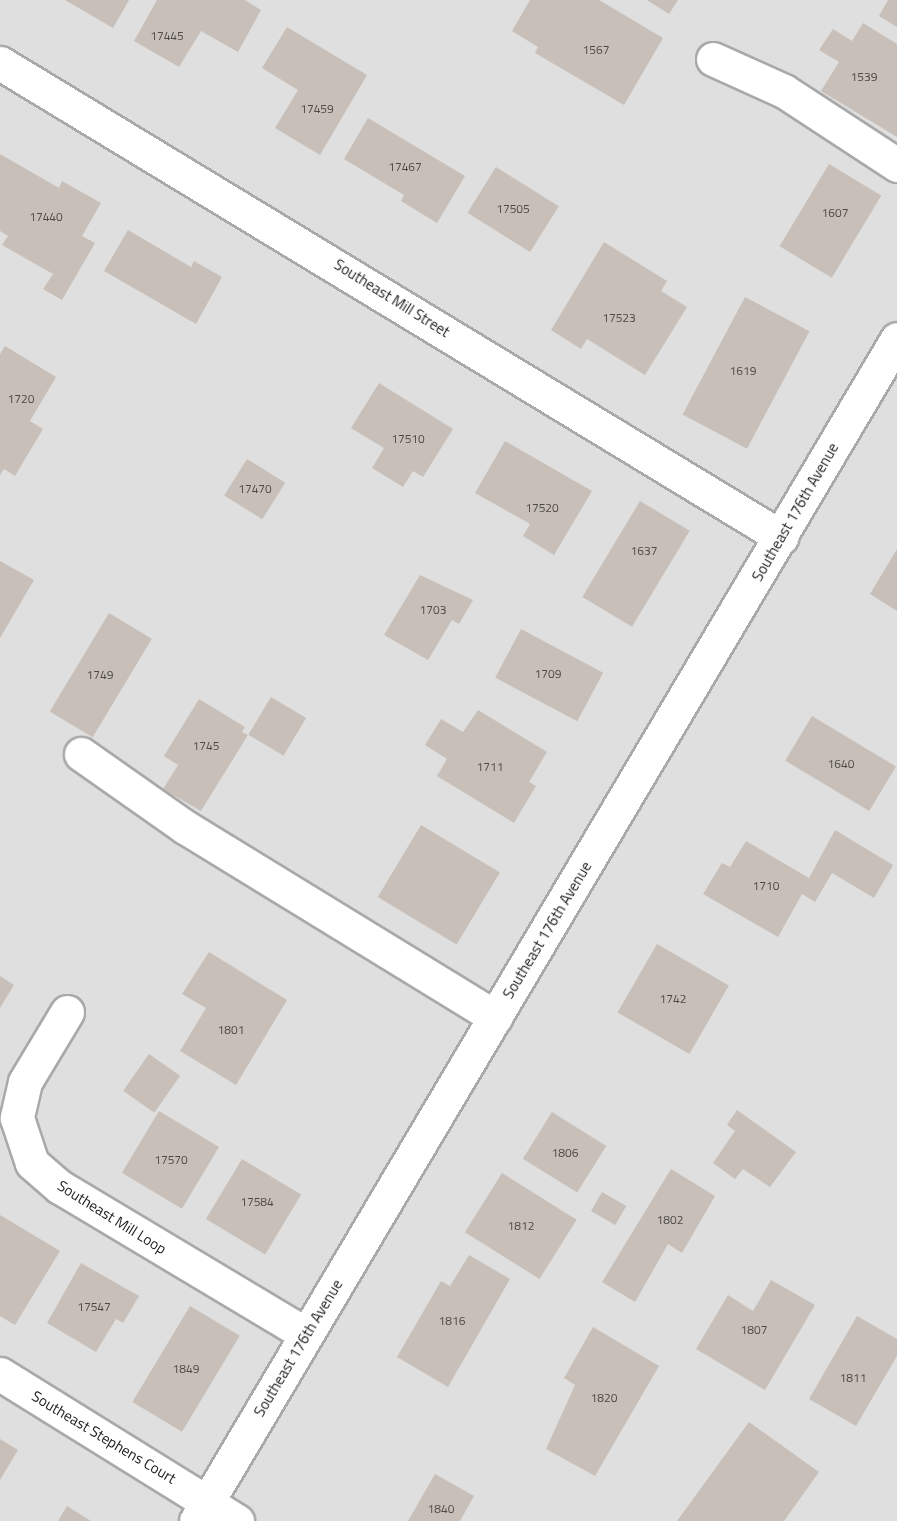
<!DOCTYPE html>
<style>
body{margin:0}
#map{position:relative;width:897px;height:1521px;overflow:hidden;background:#f2efe9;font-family:"Titillium Web",sans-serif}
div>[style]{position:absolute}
.residential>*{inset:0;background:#e0dfdf;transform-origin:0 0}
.building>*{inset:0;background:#c7bfb8;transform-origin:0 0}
.roads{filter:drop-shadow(2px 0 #a9a9a9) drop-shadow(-2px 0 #a9a9a9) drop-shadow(0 2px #a9a9a9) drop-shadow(0 -2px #a9a9a9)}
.minor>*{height:33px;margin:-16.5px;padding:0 16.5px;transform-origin:16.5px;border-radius:16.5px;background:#fff}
span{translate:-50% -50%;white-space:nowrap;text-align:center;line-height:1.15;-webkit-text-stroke:4.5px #fff;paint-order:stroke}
.number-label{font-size:12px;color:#4b4948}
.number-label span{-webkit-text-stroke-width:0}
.street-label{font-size:15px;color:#222}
</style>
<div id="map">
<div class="residential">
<div style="left:0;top:0;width:897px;height:1521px"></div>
</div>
<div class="building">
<div style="clip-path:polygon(65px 0,129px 0,113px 28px)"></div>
<div style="clip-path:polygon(157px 0,245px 0,261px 10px,238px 52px,201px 31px,179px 67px,134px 41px)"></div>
<div style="clip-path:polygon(530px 0,599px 0,663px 38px,624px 105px,535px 53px,538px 47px,512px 31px)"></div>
<div style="clip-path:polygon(647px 0,678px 0,669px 14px)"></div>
<div style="clip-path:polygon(888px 0,897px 0,897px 27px,879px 16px)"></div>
<div style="clip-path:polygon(863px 23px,897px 44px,897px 137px,821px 91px,839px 62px,819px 50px,833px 29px,852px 41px)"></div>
<div style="clip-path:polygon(287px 27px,367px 75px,320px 155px,275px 128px,298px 90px,262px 68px)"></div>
<div style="clip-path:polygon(368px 118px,465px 176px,437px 223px,401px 201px,404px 195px,344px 159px)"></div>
<div style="clip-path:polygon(0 154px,59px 188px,62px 181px,101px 203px,82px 236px,95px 243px,62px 300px,43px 289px,53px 274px,2px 245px,8px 236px,0 231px)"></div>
<div style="left:829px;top:164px;width:61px;height:96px;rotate:31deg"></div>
<div style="left:496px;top:167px;width:74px;height:54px;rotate:32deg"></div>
<div style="clip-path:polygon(128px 230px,191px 267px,194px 261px,222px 277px,196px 324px,104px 271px)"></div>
<div style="clip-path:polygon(604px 242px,667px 281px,661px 291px,687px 307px,645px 375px,587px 339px,581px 349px,551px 330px)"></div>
<div style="left:745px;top:297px;width:73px;height:133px;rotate:28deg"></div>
<div style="clip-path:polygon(5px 346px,56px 377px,30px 421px,43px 429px,15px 476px,4px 469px,0 475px,0 354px)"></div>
<div style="clip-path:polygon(379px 383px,453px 429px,423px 477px,413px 471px,403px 487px,372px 468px,384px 448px,351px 428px)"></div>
<div style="clip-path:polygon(505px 441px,592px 491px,554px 555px,523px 536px,530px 524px,475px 493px)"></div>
<div style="left:247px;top:459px;width:45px;height:43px;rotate:32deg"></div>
<div style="left:640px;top:501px;width:58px;height:112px;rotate:31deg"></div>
<div style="clip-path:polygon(897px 549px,897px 611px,870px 594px)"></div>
<div style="clip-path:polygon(0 561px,34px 580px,0 638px)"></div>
<div style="clip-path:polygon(420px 575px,473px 600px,459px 624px,452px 620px,428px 660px,384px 635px)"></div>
<div style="left:109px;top:613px;width:50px;height:115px;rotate:31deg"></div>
<div style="left:521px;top:629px;width:93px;height:55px;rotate:28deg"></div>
<div style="left:271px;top:697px;width:41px;height:44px;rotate:31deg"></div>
<div style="clip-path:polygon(199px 699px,245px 727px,242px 732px,248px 735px,201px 811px,163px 789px,178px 765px,164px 756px)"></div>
<div style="clip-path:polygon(478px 710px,547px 752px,529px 782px,536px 786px,514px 823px,437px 776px,447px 759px,425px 745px,441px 719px,463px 732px)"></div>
<div style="left:812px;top:716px;width:98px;height:52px;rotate:31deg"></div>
<div style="left:421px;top:825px;width:92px;height:84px;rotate:31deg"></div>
<div style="clip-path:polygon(835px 830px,893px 865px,874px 898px,832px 873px,815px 902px,802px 894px,778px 937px,703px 894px,722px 863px,730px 867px,746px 841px,809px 878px)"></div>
<div style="left:657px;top:944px;width:83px;height:79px;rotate:30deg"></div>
<div style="clip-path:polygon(209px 952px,287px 1000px,236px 1085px,180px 1051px,206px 1008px,182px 994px)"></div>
<div style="clip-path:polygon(0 976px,14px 985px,0 1008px)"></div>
<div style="left:149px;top:1054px;width:38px;height:45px;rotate:35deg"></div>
<div style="clip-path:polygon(737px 1110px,796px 1152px,770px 1187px,743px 1169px,735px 1179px,713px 1163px,735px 1131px,727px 1125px)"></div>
<div style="left:159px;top:1111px;width:70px;height:72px;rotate:31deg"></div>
<div style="left:552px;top:1112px;width:64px;height:55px;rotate:32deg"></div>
<div style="left:242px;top:1159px;width:69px;height:70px;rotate:31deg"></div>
<div style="clip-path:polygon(671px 1169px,715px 1196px,682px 1253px,668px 1244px,635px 1302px,602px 1282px)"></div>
<div style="left:502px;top:1173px;width:88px;height:70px;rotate:32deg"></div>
<div style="left:602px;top:1192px;width:28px;height:22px;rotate:30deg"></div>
<div style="clip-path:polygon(0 1215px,60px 1251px,15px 1325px,0 1316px)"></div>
<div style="clip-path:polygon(469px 1255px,510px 1279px,448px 1387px,397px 1357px,441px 1281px,450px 1286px)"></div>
<div style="clip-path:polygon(81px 1263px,139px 1296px,123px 1323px,116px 1319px,96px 1352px,47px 1323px)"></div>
<div style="clip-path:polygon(771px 1280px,815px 1305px,765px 1390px,696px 1349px,728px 1295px,753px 1311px)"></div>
<div style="left:190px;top:1306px;width:58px;height:112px;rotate:31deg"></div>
<div style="clip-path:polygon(857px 1316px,897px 1339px,897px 1356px,856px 1426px,809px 1399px)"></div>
<div style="clip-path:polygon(593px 1327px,659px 1366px,595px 1476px,546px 1449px,575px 1385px,564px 1378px)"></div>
<div style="clip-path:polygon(749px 1422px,819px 1472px,784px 1521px,677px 1521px)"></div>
<div style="clip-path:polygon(0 1439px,18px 1450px,0 1480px)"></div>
<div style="clip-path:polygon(435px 1474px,474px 1496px,460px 1521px,408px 1521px)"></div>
<div style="clip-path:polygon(67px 1506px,91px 1521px,58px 1521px)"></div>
</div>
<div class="roads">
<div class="minor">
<div style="left:713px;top:59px;width:78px;rotate:24.3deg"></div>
<div style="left:784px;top:91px;width:135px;rotate:33.2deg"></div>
<div style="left:0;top:63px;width:914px;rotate:31.25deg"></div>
<div style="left:81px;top:754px;width:127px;rotate:35.1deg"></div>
<div style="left:185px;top:827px;width:364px;rotate:31.5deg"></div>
<div style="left:67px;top:1012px;width:82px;rotate:121deg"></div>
<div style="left:25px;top:1082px;width:37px;rotate:103deg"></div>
<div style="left:17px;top:1118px;width:47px;rotate:71.6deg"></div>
<div style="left:32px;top:1163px;width:37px;rotate:41deg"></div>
<div style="left:60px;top:1187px;width:287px;rotate:30.9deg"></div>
<div style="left:0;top:1374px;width:279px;rotate:31.8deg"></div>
<div style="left:196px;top:1521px;width:1374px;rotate:-59.33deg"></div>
</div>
</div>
<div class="number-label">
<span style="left:167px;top:36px">17445</span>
<span style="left:596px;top:50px">1567</span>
<span style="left:864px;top:77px">1539</span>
<span style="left:317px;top:109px">17459</span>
<span style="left:405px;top:167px">17467</span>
<span style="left:513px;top:209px">17505</span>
<span style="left:835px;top:213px">1607</span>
<span style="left:46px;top:217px">17440</span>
<span style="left:619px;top:318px">17523</span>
<span style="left:743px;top:371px">1619</span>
<span style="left:21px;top:399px">1720</span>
<span style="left:408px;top:439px">17510</span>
<span style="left:255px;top:489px">17470</span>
<span style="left:542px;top:508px">17520</span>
<span style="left:644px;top:551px">1637</span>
<span style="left:433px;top:610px">1703</span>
<span style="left:548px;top:674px">1709</span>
<span style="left:100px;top:675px">1749</span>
<span style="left:206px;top:746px">1745</span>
<span style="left:841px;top:764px">1640</span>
<span style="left:490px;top:767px">1711</span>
<span style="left:766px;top:886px">1710</span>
<span style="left:673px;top:999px">1742</span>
<span style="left:231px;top:1030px">1801</span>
<span style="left:565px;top:1153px">1806</span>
<span style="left:171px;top:1160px">17570</span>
<span style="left:257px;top:1202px">17584</span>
<span style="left:670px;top:1220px">1802</span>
<span style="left:521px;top:1226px">1812</span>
<span style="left:94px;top:1307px">17547</span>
<span style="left:452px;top:1321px">1816</span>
<span style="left:754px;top:1330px">1807</span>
<span style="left:186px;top:1369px">1849</span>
<span style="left:853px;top:1378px">1811</span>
<span style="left:604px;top:1398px">1820</span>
<span style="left:441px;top:1509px">1840</span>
</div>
<div class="street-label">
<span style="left:392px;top:298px;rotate:32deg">Southeast Mill Street</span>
<span style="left:795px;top:512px;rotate:-60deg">Southeast 176th Avenue</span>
<span style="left:547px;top:930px;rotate:-59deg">Southeast 176th Avenue</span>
<span style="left:112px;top:1217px;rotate:32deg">Southeast Mill Loop</span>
<span style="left:298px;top:1348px;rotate:-59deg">Southeast 176th Avenue</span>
<span style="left:104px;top:1437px;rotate:31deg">Southeast Stephens Court</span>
</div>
</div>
